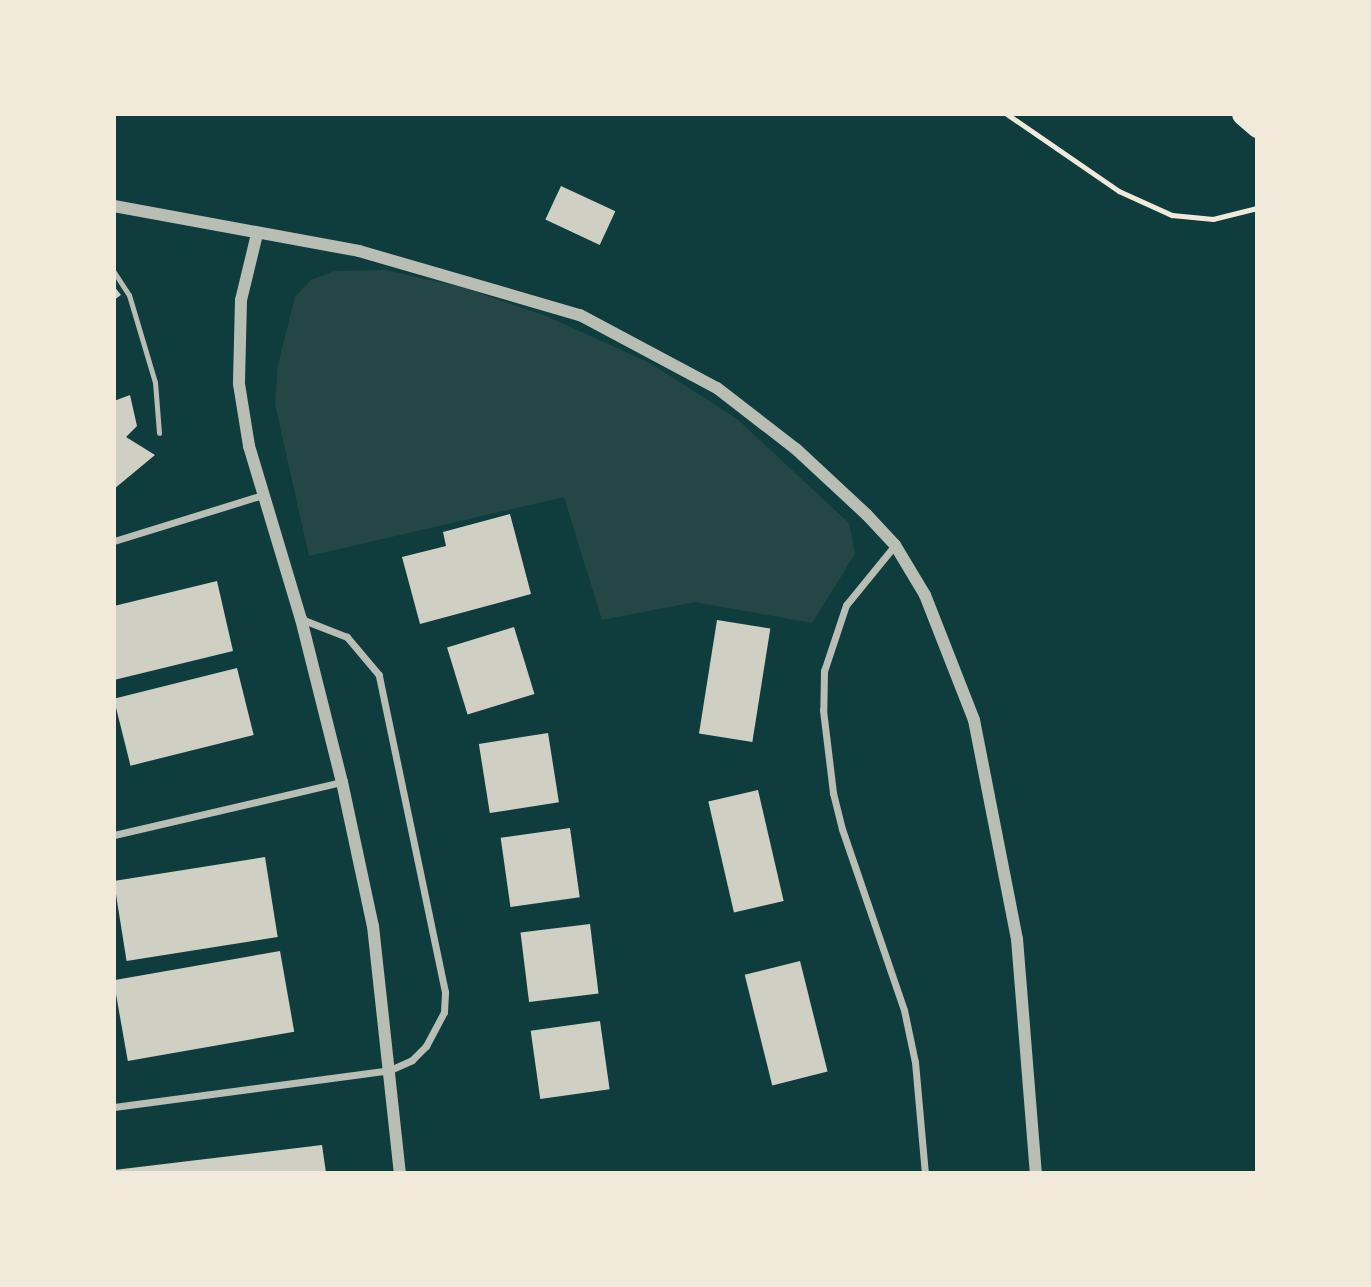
<!DOCTYPE html>
<style>
body{margin:0}
#map{position:relative;width:1371px;height:1287px;overflow:hidden;background:#0f3d3e;font-family:"Titillium Web",sans-serif}
div>[style]{position:absolute}
.green>*{inset:0;background:#244646}
.building>*{inset:0;background:#cfcfc3;transform-origin:0 0}
.path>*{height:4.5px;margin:-2.25px;padding:0 2.25px;transform-origin:2.25px;border-radius:2.25px;background:#f1e9da}
.service>*{height:5px;margin:-2.5px;padding:0 2.5px;transform-origin:2.5px;border-radius:2.5px;background:#b8beb3}
.minor>*{height:7px;margin:-3.5px;padding:0 3.5px;transform-origin:3.5px;border-radius:3.5px;background:#b8beb3}
.tertiary>*{height:12px;margin:-6px;padding:0 6px;transform-origin:6px;border-radius:6px;background:#b8beb3}
.motorway>*{height:21px;margin:-10.5px;padding:0 10.5px;transform-origin:10.5px;border-radius:10.5px;background:#f1e9da}
span{translate:-50% -50%;white-space:nowrap;text-align:center;line-height:1.15;-webkit-text-stroke:7px #f1e9da;paint-order:stroke}
.frame{position:absolute;inset:0;border:116px solid #f1e9da;pointer-events:none}
</style>
<div id="map">
<div class="green">
<div style="clip-path:polygon(385px 270px,461px 287px,546px 316px,650px 363px,737px 419px,849px 523px,855px 554px,812px 623px,695px 602px,602px 620px,564px 497px,309px 556px,275px 404px,278px 365px,295px 297px,311px 280px,335px 271px)"></div>
</div>
<div class="building">
<div style="left:561px;top:186px;width:60px;height:37px;rotate:25deg"></div>
<div style="clip-path:polygon(114px 286px,121px 295px,114px 300px)"></div>
<div style="clip-path:polygon(130px 395px,137px 426px,126px 437px,155px 455px,114px 489px,114px 401px)"></div>
<div style="clip-path:polygon(510px 514px,531px 594px,420px 624px,402px 557px,446px 546px,443px 532px)"></div>
<div style="clip-path:polygon(217px 581px,233px 651px,114px 680px,114px 606px)"></div>
<div style="left:717px;top:620px;width:54px;height:115px;rotate:9deg"></div>
<div style="left:514px;top:627px;width:70px;height:70px;rotate:73deg"></div>
<div style="left:237px;top:668px;width:69px;height:127px;rotate:76deg"></div>
<div style="left:548px;top:733px;width:70px;height:70px;rotate:81deg"></div>
<div style="left:758px;top:790px;width:114px;height:51px;rotate:77deg"></div>
<div style="left:570px;top:828px;width:70px;height:70px;rotate:82deg"></div>
<div style="left:265px;top:857px;width:81px;height:153px;rotate:81deg"></div>
<div style="left:590px;top:924px;width:70px;height:70px;rotate:83deg"></div>
<div style="left:280px;top:951px;width:82px;height:169px;rotate:80deg"></div>
<div style="left:800px;top:961px;width:114px;height:57px;rotate:76deg"></div>
<div style="left:600px;top:1021px;width:69px;height:70px;rotate:82deg"></div>
<div style="clip-path:polygon(322px 1145px,326px 1173px,114px 1173px,114px 1170px)"></div>
</div>
<div class="path">
<div style="left:1007px;top:114px;width:136px;rotate:34.5deg"></div>
<div style="left:1119px;top:191px;width:58px;rotate:24.4deg"></div>
<div style="left:1172px;top:215px;width:41px;rotate:5.6deg"></div>
<div style="left:1213px;top:219px;width:45px;rotate:-14deg"></div>
</div>
<div class="service">
<div style="left:114px;top:272px;width:27px;rotate:57deg"></div>
<div style="left:129px;top:295px;width:91px;rotate:73.4deg"></div>
<div style="left:155px;top:382px;width:51px;rotate:85.5deg"></div>
</div>
<div class="minor">
<div style="left:114px;top:541px;width:156px;rotate:-17.2deg"></div>
<div style="left:895px;top:545px;width:77px;rotate:129.2deg"></div>
<div style="left:846px;top:605px;width:70px;rotate:108.4deg"></div>
<div style="left:824px;top:671px;width:39px;rotate:91deg"></div>
<div style="left:823px;top:710px;width:84px;rotate:83.1deg"></div>
<div style="left:833px;top:793px;width:37px;rotate:76deg"></div>
<div style="left:842px;top:829px;width:191px;rotate:71.1deg"></div>
<div style="left:904px;top:1010px;width:53px;rotate:78.1deg"></div>
<div style="left:915px;top:1062px;width:111px;rotate:84.9deg"></div>
<div style="left:114px;top:835px;width:234px;rotate:-13.1deg"></div>
<div style="left:114px;top:1107px;width:278px;rotate:-7.6deg"></div>
<div style="left:390px;top:1070px;width:24px;rotate:-24deg"></div>
<div style="left:412px;top:1060px;width:20px;rotate:-45deg"></div>
<div style="left:426px;top:1046px;width:38px;rotate:-62deg"></div>
<div style="left:444px;top:1012px;width:20px;rotate:-87deg"></div>
<div style="left:445px;top:992px;width:324px;rotate:-101.8deg"></div>
<div style="left:379px;top:675px;width:50px;rotate:-130.1deg"></div>
<div style="left:347px;top:637px;width:49px;rotate:-158.6deg"></div>
</div>
<div class="tertiary">
<div style="left:114px;top:206px;width:249px;rotate:10.4deg"></div>
<div style="left:359px;top:251px;width:230px;rotate:16.2deg"></div>
<div style="left:580px;top:315px;width:155px;rotate:28.1deg"></div>
<div style="left:717px;top:388px;width:100px;rotate:37.7deg"></div>
<div style="left:796px;top:449px;width:97px;rotate:42.9deg"></div>
<div style="left:867px;top:515px;width:41px;rotate:47deg"></div>
<div style="left:895px;top:545px;width:58px;rotate:59deg"></div>
<div style="left:925px;top:595px;width:134px;rotate:68.6deg"></div>
<div style="left:974px;top:720px;width:223px;rotate:78.9deg"></div>
<div style="left:1017px;top:939px;width:235px;rotate:85.4deg"></div>
<div style="left:257px;top:234px;width:68px;rotate:103.6deg"></div>
<div style="left:241px;top:300px;width:84px;rotate:91.4deg"></div>
<div style="left:239px;top:384px;width:63px;rotate:80.8deg"></div>
<div style="left:249px;top:446px;width:181px;rotate:73.3deg"></div>
<div style="left:301px;top:619px;width:168px;rotate:75.9deg"></div>
<div style="left:342px;top:782px;width:147px;rotate:77.9deg"></div>
<div style="left:373px;top:926px;width:248px;rotate:83.8deg"></div>
</div>
<div class="motorway">
<div style="left:1242px;top:114px;width:20px;rotate:41deg"></div>
</div>
<div class="frame"></div>
</div>
